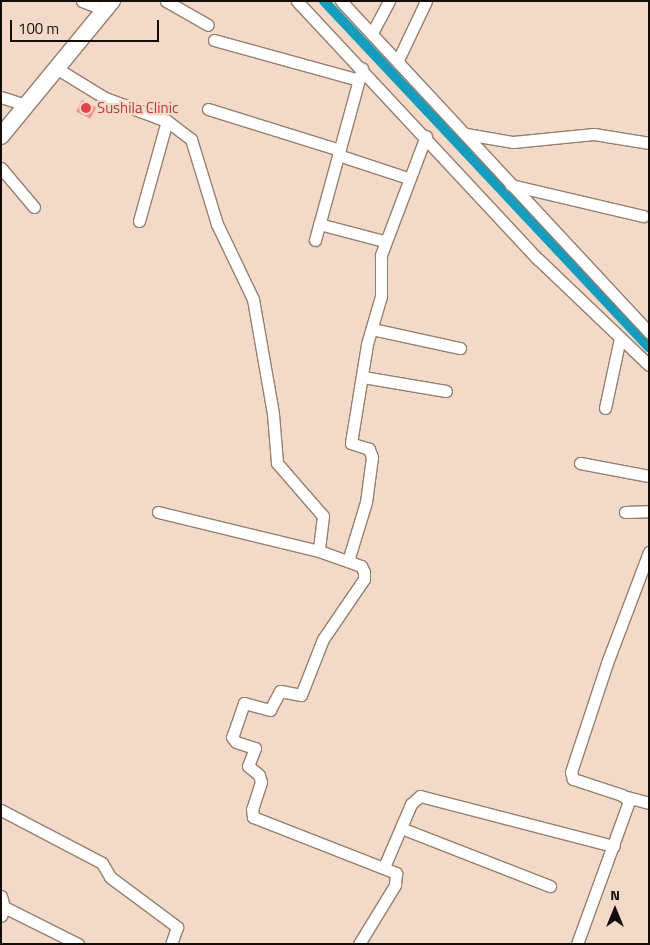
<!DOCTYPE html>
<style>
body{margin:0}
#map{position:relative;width:650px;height:945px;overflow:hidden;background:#f3dac8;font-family:"Titillium Web",sans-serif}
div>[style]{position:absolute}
.canal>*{height:10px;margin:-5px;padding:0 5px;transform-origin:5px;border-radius:5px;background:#169dbe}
.building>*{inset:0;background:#f1948a;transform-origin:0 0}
.roads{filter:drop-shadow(1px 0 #957f6e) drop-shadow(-1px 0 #957f6e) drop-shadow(0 1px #957f6e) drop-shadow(0 -1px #957f6e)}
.minor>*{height:11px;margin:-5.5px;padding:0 5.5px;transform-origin:5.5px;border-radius:5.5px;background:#fff}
.secondary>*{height:16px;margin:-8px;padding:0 8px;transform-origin:8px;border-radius:8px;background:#fff}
.dots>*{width:14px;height:14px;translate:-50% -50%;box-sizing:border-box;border:2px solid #f3dac8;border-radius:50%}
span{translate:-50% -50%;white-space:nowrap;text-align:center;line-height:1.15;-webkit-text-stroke:4.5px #f3dac8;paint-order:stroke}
.health-label{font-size:15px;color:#be3a42}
.left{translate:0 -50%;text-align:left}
.frame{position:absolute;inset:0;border:2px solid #140c06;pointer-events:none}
.north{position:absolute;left:590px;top:885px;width:50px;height:50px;-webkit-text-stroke:4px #f3dac8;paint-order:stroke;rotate:0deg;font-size:14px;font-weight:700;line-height:20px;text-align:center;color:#140c06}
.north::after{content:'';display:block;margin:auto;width:18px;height:22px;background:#140c06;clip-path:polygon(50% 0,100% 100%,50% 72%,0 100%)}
.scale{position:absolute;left:10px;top:20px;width:149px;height:22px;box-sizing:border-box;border:2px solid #140c06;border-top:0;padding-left:6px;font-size:15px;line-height:18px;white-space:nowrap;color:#140c06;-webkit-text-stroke:4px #f3dac8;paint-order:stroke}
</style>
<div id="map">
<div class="canal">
<div style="left:324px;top:1px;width:475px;rotate:46.8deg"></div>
</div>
<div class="building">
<div style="left:82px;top:100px;width:16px;height:13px;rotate:27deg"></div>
</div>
<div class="roads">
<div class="minor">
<div style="left:82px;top:1px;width:25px;rotate:21deg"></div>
<div style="left:166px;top:1px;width:48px;rotate:29.7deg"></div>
<div style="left:297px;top:1px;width:353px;rotate:47deg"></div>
<div style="left:538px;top:259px;width:153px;rotate:43.7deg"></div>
<div style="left:341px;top:1px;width:453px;rotate:47.1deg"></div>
<div style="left:372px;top:33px;width:36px;rotate:-62deg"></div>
<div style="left:214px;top:40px;width:150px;rotate:15.4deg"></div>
<div style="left:398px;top:60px;width:65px;rotate:-64.6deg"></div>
<div style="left:56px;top:68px;width:57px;rotate:31.5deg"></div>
<div style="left:105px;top:98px;width:66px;rotate:20.4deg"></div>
<div style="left:167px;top:121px;width:30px;rotate:37deg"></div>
<div style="left:191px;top:139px;width:89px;rotate:73deg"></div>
<div style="left:217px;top:224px;width:83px;rotate:64.4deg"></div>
<div style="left:253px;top:299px;width:117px;rotate:80.1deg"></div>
<div style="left:273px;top:414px;width:49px;rotate:85.3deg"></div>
<div style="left:277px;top:463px;width:70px;rotate:49deg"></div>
<div style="left:323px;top:516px;width:35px;rotate:97deg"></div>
<div style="left:319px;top:551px;width:45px;rotate:19.7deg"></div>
<div style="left:361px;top:566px;width:7px;rotate:63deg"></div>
<div style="left:364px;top:572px;width:7px;rotate:90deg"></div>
<div style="left:364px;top:579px;width:73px;rotate:124.3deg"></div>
<div style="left:323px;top:639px;width:60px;rotate:111.4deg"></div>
<div style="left:301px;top:695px;width:21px;rotate:-169deg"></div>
<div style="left:280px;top:691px;width:21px;rotate:118deg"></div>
<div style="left:270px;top:710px;width:27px;rotate:-165deg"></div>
<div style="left:244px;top:703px;width:36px;rotate:109deg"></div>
<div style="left:232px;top:737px;width:6px;rotate:51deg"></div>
<div style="left:236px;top:742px;width:20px;rotate:18deg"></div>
<div style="left:255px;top:748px;width:19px;rotate:111deg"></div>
<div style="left:248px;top:766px;width:14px;rotate:39deg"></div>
<div style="left:259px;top:775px;width:7px;rotate:74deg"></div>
<div style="left:261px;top:782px;width:28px;rotate:108deg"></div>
<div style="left:252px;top:809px;width:8px;rotate:83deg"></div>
<div style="left:253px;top:817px;width:154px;rotate:21.4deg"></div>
<div style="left:396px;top:873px;width:12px;rotate:95deg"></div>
<div style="left:395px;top:885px;width:69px;rotate:121.4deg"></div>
<div style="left:1px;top:97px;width:25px;rotate:18deg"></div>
<div style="left:208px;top:109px;width:138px;rotate:17.3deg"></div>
<div style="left:466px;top:134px;width:48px;rotate:9.7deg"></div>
<div style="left:513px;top:142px;width:81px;rotate:-5.6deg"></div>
<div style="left:594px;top:134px;width:56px;rotate:9.3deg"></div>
<div style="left:338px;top:155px;width:74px;rotate:18.2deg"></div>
<div style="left:1px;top:168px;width:51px;rotate:49.8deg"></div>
<div style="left:511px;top:185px;width:136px;rotate:13.2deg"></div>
<div style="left:139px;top:221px;width:104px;rotate:-74.4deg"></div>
<div style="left:319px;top:224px;width:67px;rotate:14.7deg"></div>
<div style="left:315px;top:240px;width:178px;rotate:-74.7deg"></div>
<div style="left:372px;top:329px;width:90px;rotate:12.2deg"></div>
<div style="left:363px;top:377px;width:84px;rotate:9.6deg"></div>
<div style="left:605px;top:408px;width:72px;rotate:-77.9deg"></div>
<div style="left:580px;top:463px;width:70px;rotate:10.7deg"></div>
<div style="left:158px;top:512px;width:166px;rotate:13.6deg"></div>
<div style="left:625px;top:512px;width:24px;rotate:-2deg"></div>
<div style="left:348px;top:561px;width:62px;rotate:-73deg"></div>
<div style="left:366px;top:502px;width:45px;rotate:-82.4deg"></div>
<div style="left:372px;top:457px;width:9px;rotate:-111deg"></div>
<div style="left:369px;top:449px;width:19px;rotate:-162deg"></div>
<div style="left:351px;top:443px;width:100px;rotate:-80.8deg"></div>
<div style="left:367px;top:344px;width:50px;rotate:-73.7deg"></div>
<div style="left:381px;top:296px;width:41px;rotate:-90deg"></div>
<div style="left:381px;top:255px;width:127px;rotate:-69.3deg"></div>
<div style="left:627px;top:797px;width:23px;rotate:15deg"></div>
<div style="left:1px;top:810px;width:114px;rotate:27.7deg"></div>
<div style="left:102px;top:863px;width:16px;rotate:60deg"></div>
<div style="left:110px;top:877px;width:84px;rotate:36.7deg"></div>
<div style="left:177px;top:927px;width:18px;rotate:109deg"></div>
<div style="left:401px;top:828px;width:160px;rotate:21.3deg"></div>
<div style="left:384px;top:867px;width:69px;rotate:-66.8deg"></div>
<div style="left:411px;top:804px;width:12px;rotate:-42deg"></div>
<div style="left:420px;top:796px;width:200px;rotate:14.5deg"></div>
<div style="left:1px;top:896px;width:11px;rotate:75deg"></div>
<div style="left:4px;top:907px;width:9px;rotate:108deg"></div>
<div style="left:4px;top:907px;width:83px;rotate:26.6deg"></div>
<div style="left:577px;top:944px;width:152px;rotate:-70deg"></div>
<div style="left:629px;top:801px;width:9px;rotate:-139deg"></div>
<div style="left:622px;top:795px;width:52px;rotate:-161.9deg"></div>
<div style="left:573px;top:779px;width:7px;rotate:-106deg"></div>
<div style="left:571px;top:772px;width:115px;rotate:-71.7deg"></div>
<div style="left:607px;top:663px;width:119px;rotate:-69.3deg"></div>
</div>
<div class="secondary">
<div style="left:1px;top:136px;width:175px;rotate:-50.6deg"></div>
</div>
</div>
<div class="dots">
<div style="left:86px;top:108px;background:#e0444e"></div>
</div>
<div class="health-label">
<span class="left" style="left:97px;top:108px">Sushila Clinic</span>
</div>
<div class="frame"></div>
<div class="north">N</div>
<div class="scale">100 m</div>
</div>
